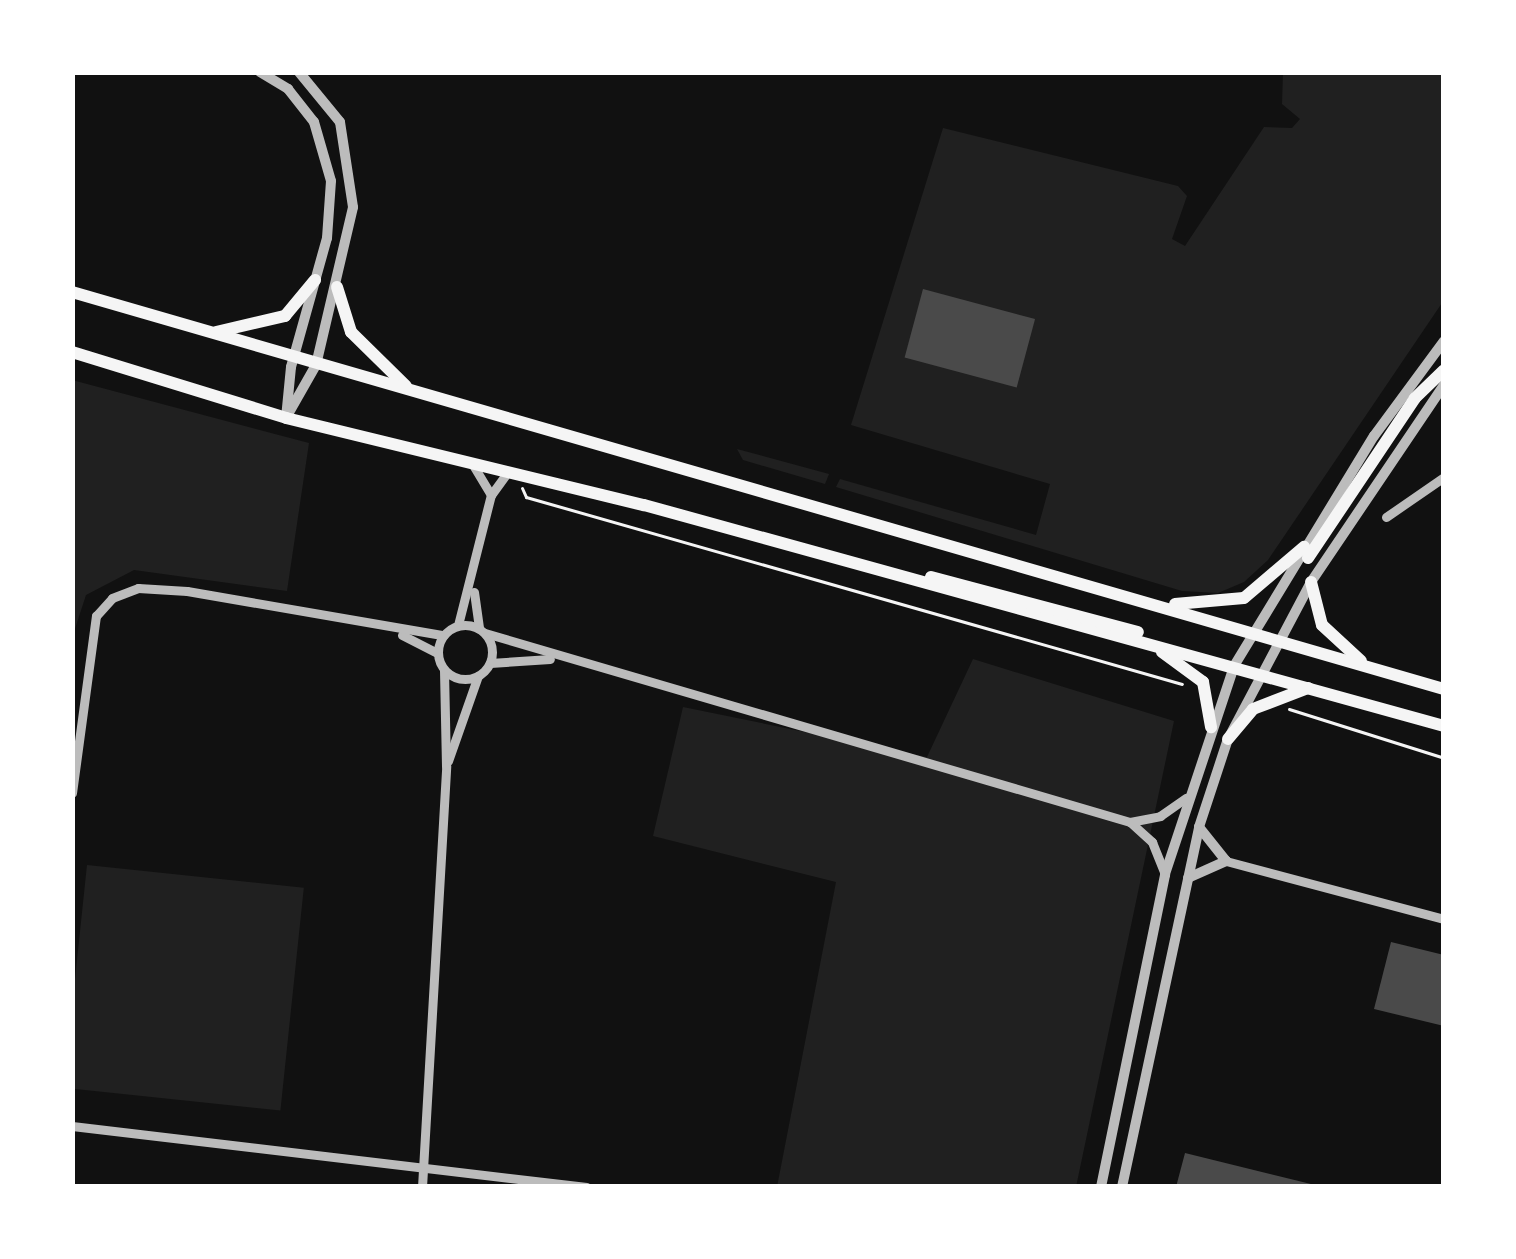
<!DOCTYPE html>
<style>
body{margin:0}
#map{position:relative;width:1516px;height:1259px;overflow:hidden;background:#111;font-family:Commissioner,sans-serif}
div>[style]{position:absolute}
.green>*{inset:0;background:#202020;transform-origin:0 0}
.building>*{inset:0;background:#4a4a4a;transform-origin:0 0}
.path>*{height:3px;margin:-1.5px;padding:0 1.5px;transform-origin:1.5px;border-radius:1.5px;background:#f5f5f5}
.minor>*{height:9px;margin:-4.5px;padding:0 4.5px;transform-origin:4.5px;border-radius:4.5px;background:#bcbcbc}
.minor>.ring{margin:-4.5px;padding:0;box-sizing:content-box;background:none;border:9px solid #bcbcbc;border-radius:50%}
.tertiary>*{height:10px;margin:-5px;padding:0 5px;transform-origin:5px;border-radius:5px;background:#bcbcbc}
.secondary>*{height:12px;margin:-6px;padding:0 6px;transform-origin:6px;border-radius:6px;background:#f5f5f5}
span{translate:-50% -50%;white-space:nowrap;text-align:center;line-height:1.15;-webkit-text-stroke:9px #fff;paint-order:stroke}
.frame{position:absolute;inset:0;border:75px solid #fff;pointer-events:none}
</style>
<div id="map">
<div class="green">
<div style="clip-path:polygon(1283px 72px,1444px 72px,1444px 300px,1268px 560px,1244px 582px,1218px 593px,1182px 591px,836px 487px,840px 479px,1036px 535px,1050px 484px,851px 425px,943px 128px,1178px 186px,1187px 196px,1172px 239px,1185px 246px,1264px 127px,1292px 128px,1300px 119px,1282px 104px)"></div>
<div style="clip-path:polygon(72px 380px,309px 443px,287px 591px,134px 570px,86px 595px,72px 638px)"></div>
<div style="clip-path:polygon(737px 449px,829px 474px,825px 484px,743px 460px)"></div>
<div style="clip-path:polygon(973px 659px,1174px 721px,1076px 1187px,777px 1187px,836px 882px,653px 836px,683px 707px,927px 757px)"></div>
<div style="left:87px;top:865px;width:218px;height:224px;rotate:6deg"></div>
</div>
<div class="building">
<div style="left:923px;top:289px;width:116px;height:71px;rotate:15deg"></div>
<div style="clip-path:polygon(1391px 942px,1444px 955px,1444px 1026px,1374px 1009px)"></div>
<div style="clip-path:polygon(1185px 1153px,1315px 1185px,1315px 1187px,1176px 1187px)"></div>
</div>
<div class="path">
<div style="left:522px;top:488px;width:10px;rotate:66deg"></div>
<div style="left:526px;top:497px;width:682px;rotate:15.91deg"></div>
<div style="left:1289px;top:709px;width:163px;rotate:17.5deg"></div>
</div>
<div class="minor">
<div style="left:473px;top:465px;width:35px;rotate:59deg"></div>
<div style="left:1386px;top:517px;width:70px;rotate:-34.6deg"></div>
<div style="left:474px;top:592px;width:37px;rotate:82deg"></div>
<div class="ring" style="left:438px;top:625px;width:45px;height:45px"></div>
<div style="left:458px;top:625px;width:134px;rotate:-75.8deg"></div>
<div style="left:491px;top:495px;width:27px;rotate:-54deg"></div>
<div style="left:485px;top:633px;width:672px;rotate:16.33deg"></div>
<div style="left:1130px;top:822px;width:30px;rotate:42deg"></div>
<div style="left:1152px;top:842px;width:35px;rotate:68deg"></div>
<div style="left:402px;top:635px;width:39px;rotate:27deg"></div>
<div style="left:490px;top:663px;width:60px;rotate:-3.8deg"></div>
<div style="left:448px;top:761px;width:90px;rotate:-70.6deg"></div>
<div style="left:72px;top:793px;width:179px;rotate:-82.3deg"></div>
<div style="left:96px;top:616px;width:24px;rotate:-48deg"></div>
<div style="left:112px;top:598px;width:28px;rotate:-21deg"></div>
<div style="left:138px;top:588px;width:49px;rotate:3.5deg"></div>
<div style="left:187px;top:591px;width:260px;rotate:9.8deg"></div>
<div style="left:1130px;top:822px;width:31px;rotate:-11deg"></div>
<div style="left:1160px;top:816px;width:32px;rotate:-35deg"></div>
<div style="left:1226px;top:861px;width:226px;rotate:14.9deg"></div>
<div style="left:72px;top:1126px;width:518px;rotate:6.77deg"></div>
<div style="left:422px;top:1187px;width:422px;rotate:-86.7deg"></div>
<div style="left:446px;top:766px;width:96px;rotate:-91.2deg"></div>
</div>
<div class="tertiary">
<div style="left:260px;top:72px;width:33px;rotate:31deg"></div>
<div style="left:288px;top:89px;width:42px;rotate:51.8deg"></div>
<div style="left:314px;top:122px;width:61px;rotate:73.9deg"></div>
<div style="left:331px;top:181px;width:57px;rotate:94deg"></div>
<div style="left:327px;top:238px;width:134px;rotate:105.6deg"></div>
<div style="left:291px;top:367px;width:51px;rotate:95.6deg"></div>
<div style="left:287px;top:416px;width:59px;rotate:-60.4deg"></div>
<div style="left:316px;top:365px;width:162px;rotate:-76.8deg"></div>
<div style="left:353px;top:207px;width:86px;rotate:-98.7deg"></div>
<div style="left:340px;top:122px;width:65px;rotate:-129.4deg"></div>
<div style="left:1199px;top:827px;width:43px;rotate:51.5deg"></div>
<div style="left:1188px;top:878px;width:42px;rotate:-24.1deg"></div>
<div style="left:1101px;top:1187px;width:319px;rotate:-78.4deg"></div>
<div style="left:1165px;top:874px;width:219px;rotate:-71.6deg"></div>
<div style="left:1234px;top:666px;width:269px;rotate:-58.7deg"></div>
<div style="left:1374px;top:436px;width:118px;rotate:-53.6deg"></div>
<div style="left:1122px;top:1187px;width:368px;rotate:-77.9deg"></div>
<div style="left:1199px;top:827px;width:93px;rotate:-71.8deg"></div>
<div style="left:1228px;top:739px;width:178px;rotate:-62.1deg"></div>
<div style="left:1311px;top:582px;width:238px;rotate:-56deg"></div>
</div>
<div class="secondary">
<div style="left:337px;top:287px;width:47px;rotate:72.7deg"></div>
<div style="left:351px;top:332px;width:77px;rotate:44.5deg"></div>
<div style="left:72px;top:292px;width:1428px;rotate:16.14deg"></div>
<div style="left:216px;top:332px;width:71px;rotate:-13.1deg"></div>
<div style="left:285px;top:316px;width:47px;rotate:-50.2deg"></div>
<div style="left:72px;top:352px;width:224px;rotate:17.1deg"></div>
<div style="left:286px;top:418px;width:368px;rotate:13.7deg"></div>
<div style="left:644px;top:505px;width:830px;rotate:15.44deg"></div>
<div style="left:1308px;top:558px;width:192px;rotate:-56.2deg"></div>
<div style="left:1415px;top:398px;width:40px;rotate:-44deg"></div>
<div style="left:931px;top:577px;width:214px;rotate:14.9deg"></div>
<div style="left:1311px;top:582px;width:44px;rotate:75.7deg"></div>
<div style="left:1322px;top:625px;width:53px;rotate:42.7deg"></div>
<div style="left:1175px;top:604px;width:69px;rotate:-5deg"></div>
<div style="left:1244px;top:598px;width:79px;rotate:-40.4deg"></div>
<div style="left:1162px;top:652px;width:51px;rotate:36.2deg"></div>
<div style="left:1203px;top:682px;width:46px;rotate:79.9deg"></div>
<div style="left:1228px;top:739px;width:39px;rotate:-50deg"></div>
<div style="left:1253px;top:709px;width:59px;rotate:-20.9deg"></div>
</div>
<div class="frame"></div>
</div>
